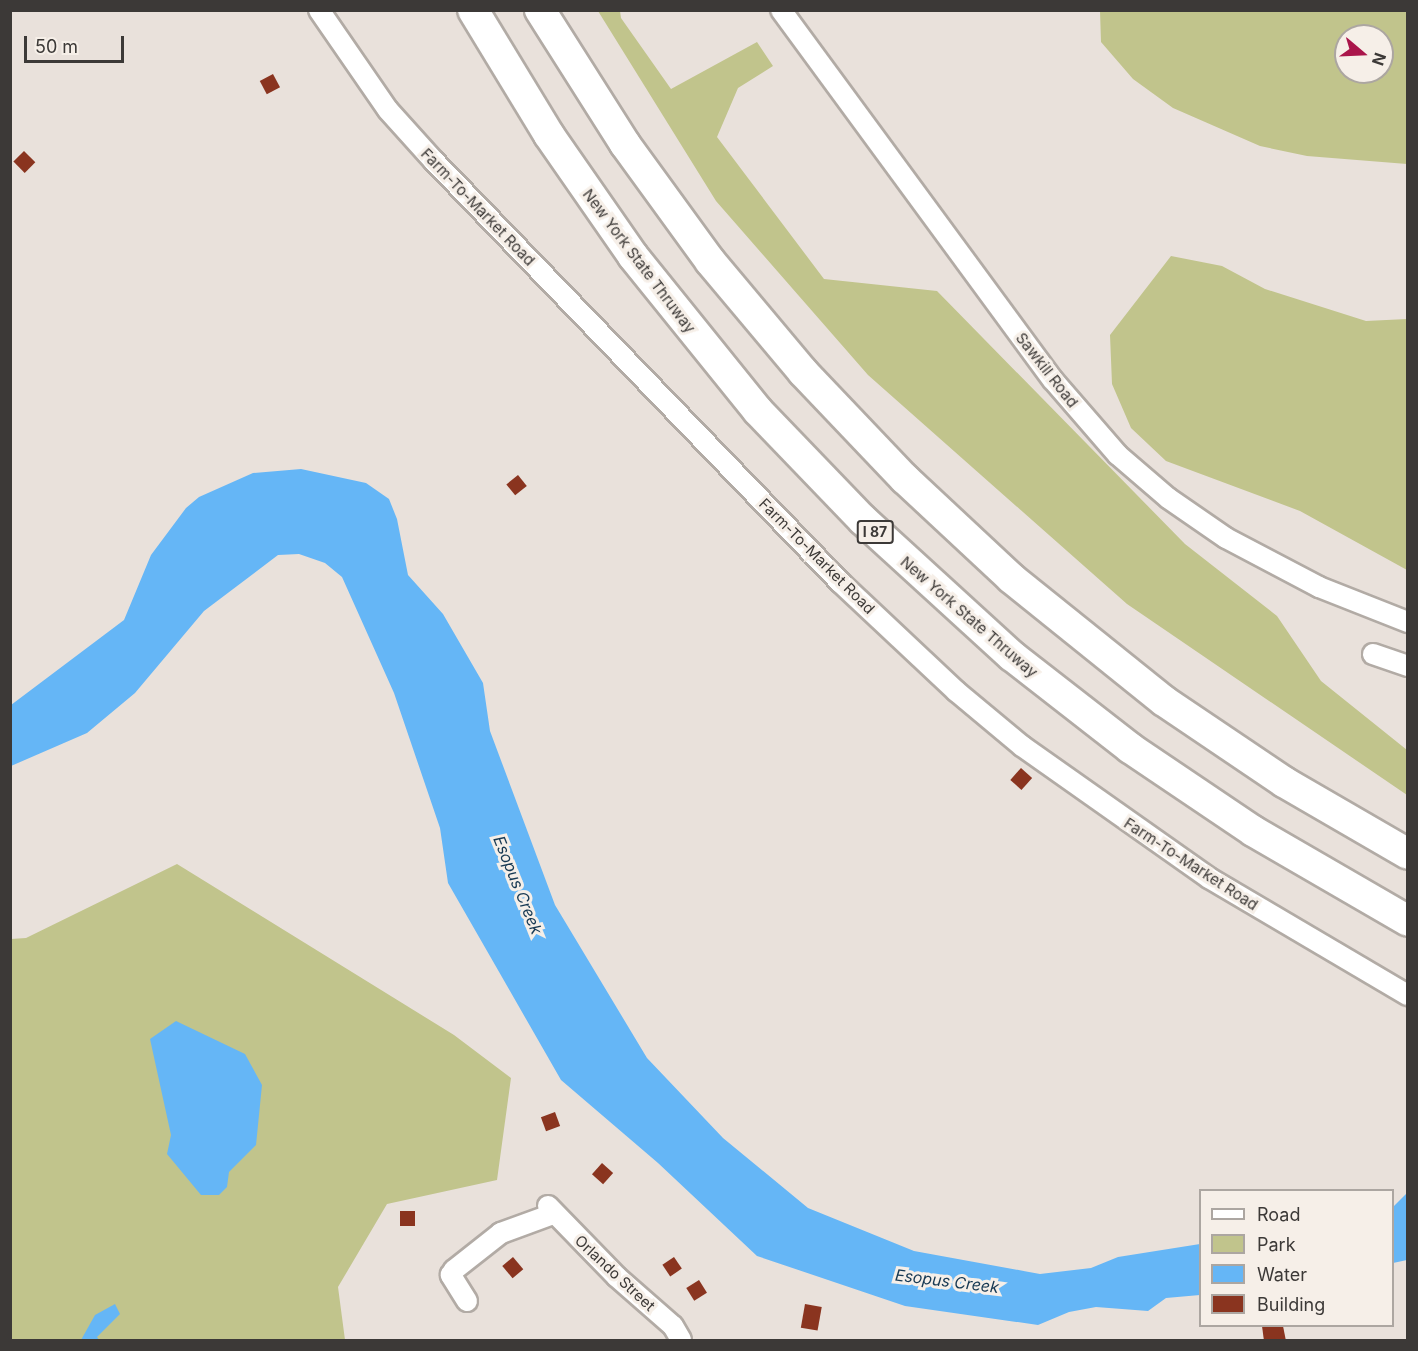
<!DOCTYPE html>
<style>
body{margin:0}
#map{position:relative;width:1418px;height:1351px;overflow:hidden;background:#e9e1db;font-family:Inter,sans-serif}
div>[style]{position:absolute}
.green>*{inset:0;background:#c1c48c}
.water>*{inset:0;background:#65b6f6}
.building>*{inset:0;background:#8a341f;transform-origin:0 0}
.roads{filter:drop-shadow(2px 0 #b2aba5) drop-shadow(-2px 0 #b2aba5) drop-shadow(0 2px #b2aba5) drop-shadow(0 -2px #b2aba5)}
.minor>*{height:20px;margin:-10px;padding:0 10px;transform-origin:10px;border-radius:10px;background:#fff}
.highway>*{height:30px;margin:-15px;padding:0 15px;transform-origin:15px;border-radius:15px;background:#fff}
span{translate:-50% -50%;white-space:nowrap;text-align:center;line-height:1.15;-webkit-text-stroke:6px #f6efe8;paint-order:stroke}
.shield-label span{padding:2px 4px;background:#f6efe8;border:2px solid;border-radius:4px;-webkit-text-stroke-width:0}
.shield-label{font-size:14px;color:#3c3937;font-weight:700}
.street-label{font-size:15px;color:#3c3937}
.water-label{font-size:16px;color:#173953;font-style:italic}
.frame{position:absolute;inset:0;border:12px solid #3c3937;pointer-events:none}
.legend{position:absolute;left:1199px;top:1189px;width:195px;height:138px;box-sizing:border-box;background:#f6efe8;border:2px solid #aca6a1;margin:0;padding:8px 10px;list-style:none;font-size:18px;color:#3c3937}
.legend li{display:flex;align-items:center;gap:12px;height:30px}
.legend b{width:30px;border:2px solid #aca6a1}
.north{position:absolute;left:1334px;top:24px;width:60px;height:60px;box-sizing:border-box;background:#f6efe8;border:2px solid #aca6a1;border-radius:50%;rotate:109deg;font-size:16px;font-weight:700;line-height:24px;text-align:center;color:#3c3937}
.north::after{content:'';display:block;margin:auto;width:21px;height:27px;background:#aa164b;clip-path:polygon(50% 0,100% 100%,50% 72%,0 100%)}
.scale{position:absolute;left:24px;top:36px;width:100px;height:27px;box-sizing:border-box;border:3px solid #3c3937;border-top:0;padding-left:8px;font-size:18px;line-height:21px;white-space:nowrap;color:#3c3937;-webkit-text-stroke:4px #f6efe8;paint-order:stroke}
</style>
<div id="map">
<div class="green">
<div style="clip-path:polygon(598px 11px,620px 11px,621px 18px,671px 89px,757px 42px,773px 66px,738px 88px,717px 137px,824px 279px,937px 291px,1185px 544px,1277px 616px,1321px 681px,1407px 750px,1407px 795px,1127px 604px,868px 375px,716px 201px)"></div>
<div style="clip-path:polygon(evenodd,1100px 11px,1407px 11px,1407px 164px,1307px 156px,1260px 146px,1173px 108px,1133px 79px,1101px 42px,1100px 11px,1346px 36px,1382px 36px,1382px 72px,1346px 72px,1346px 36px)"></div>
<div style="clip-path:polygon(1171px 256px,1222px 266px,1265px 289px,1366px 321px,1407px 319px,1407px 570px,1300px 511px,1166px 461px,1131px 428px,1112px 384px,1110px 335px)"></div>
<div style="clip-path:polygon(177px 864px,454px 1035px,511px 1078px,497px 1180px,387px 1204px,338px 1287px,345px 1340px,11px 1340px,11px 939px,26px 938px)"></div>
</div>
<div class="water">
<div style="clip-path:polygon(301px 469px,366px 483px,389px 499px,397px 519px,408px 575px,443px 614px,483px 683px,490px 731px,555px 905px,647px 1058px,723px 1138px,808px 1208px,914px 1251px,1040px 1274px,1091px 1268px,1118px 1257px,1200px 1244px,1200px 1295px,1166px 1298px,1148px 1311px,1096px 1307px,1069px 1312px,1038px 1325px,905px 1306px,757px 1256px,658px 1163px,561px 1080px,448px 883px,440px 828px,394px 693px,342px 577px,325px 563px,299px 554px,278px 555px,204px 611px,135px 693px,87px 733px,11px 766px,11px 705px,124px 620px,151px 555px,186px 508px,199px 497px,253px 473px)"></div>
<div style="clip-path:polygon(176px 1021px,245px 1054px,262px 1085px,256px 1145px,229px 1172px,227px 1187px,219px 1195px,201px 1195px,167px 1154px,171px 1135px,150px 1039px)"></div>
<div style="clip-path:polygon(1407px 1193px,1407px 1260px,1393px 1263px,1393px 1207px)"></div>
<div style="clip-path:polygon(115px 1304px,120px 1314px,97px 1337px,99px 1340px,81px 1340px,95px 1315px)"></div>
</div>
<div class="building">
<div style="left:273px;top:74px;width:15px;height:15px;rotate:62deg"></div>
<div style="left:24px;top:151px;width:16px;height:15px;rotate:45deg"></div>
<div style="left:518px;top:475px;width:14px;height:15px;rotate:51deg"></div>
<div style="left:1021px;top:768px;width:15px;height:16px;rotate:42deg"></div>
<div style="left:555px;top:1112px;width:15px;height:15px;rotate:70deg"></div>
<div style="left:602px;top:1163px;width:15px;height:15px;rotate:42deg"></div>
<div style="left:400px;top:1211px;width:15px;height:15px"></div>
<div style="left:513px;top:1257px;width:16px;height:14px;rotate:50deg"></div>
<div style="left:674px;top:1257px;width:14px;height:14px;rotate:56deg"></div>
<div style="left:699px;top:1280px;width:15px;height:15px;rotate:58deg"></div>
<div style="left:805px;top:1304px;width:17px;height:24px;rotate:10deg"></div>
<div style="clip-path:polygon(1262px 1326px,1283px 1326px,1286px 1341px,1264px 1341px)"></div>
</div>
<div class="roads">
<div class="minor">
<div style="left:319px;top:10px;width:121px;rotate:55.4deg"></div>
<div style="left:388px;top:110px;width:69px;rotate:48deg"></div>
<div style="left:434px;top:161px;width:586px;rotate:46.04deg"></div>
<div style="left:841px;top:583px;width:158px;rotate:43.2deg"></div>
<div style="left:956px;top:691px;width:86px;rotate:39.8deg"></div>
<div style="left:1022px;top:746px;width:229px;rotate:35.2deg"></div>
<div style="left:1209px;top:878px;width:231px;rotate:30.5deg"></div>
<div style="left:781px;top:10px;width:459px;rotate:53.7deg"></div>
<div style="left:1053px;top:380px;width:99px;rotate:49.1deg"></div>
<div style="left:1118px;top:455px;width:66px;rotate:40.7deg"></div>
<div style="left:1168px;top:498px;width:70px;rotate:34.6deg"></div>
<div style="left:1226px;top:538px;width:105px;rotate:27.8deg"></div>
<div style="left:1319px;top:587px;width:96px;rotate:21.5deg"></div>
<div style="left:1373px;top:654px;width:37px;rotate:19deg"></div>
<div style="left:548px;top:1206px;width:99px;rotate:45.8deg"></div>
<div style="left:617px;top:1277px;width:74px;rotate:41.2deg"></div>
<div style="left:673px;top:1326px;width:16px;rotate:60deg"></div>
<div style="left:467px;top:1301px;width:31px;rotate:-122deg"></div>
<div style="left:451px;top:1275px;width:6px;rotate:-59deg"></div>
<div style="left:454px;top:1270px;width:60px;rotate:-38.2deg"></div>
<div style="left:501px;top:1233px;width:55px;rotate:-20.1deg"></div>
</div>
<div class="highway">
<div style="left:473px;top:10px;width:146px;rotate:58.7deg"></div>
<div style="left:549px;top:135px;width:147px;rotate:55.2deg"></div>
<div style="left:633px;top:256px;width:199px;rotate:51.1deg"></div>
<div style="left:758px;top:411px;width:151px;rotate:46.1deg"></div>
<div style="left:863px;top:520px;width:202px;rotate:42.4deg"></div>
<div style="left:1012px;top:656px;width:150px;rotate:37.9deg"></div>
<div style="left:1130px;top:748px;width:148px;rotate:34deg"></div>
<div style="left:1253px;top:831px;width:179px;rotate:30.1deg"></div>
<div style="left:540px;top:10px;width:159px;rotate:57.6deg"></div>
<div style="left:625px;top:144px;width:145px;rotate:54deg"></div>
<div style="left:710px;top:261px;width:145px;rotate:50deg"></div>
<div style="left:803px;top:372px;width:148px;rotate:46.4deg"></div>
<div style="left:905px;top:479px;width:145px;rotate:43deg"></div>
<div style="left:1011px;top:578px;width:196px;rotate:38.8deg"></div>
<div style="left:1164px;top:701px;width:145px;rotate:34deg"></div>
<div style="left:1284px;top:782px;width:143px;rotate:30.1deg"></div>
</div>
</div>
<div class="shield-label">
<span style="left:875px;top:532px">I 87</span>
</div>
<div class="street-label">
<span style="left:478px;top:207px;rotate:46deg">Farm-To-Market Road</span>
<span style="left:639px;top:261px;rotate:53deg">New York State Thruway</span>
<span style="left:1047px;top:370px;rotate:52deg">Sawkill Road</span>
<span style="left:817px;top:556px;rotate:45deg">Farm-To-Market Road</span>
<span style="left:969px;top:617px;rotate:41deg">New York State Thruway</span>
<span style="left:1191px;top:864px;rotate:33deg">Farm-To-Market Road</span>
<span style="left:615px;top:1273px;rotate:43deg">Orlando Street</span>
</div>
<div class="water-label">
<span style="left:518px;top:885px;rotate:68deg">Esopus Creek</span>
<span style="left:947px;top:1281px;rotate:7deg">Esopus Creek</span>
</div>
<div class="frame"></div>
<ul class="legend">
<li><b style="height:8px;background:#fff"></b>Road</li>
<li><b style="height:16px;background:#c1c48c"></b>Park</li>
<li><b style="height:16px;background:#65b6f6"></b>Water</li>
<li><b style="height:16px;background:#8a341f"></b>Building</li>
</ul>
<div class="north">N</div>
<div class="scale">50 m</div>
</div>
